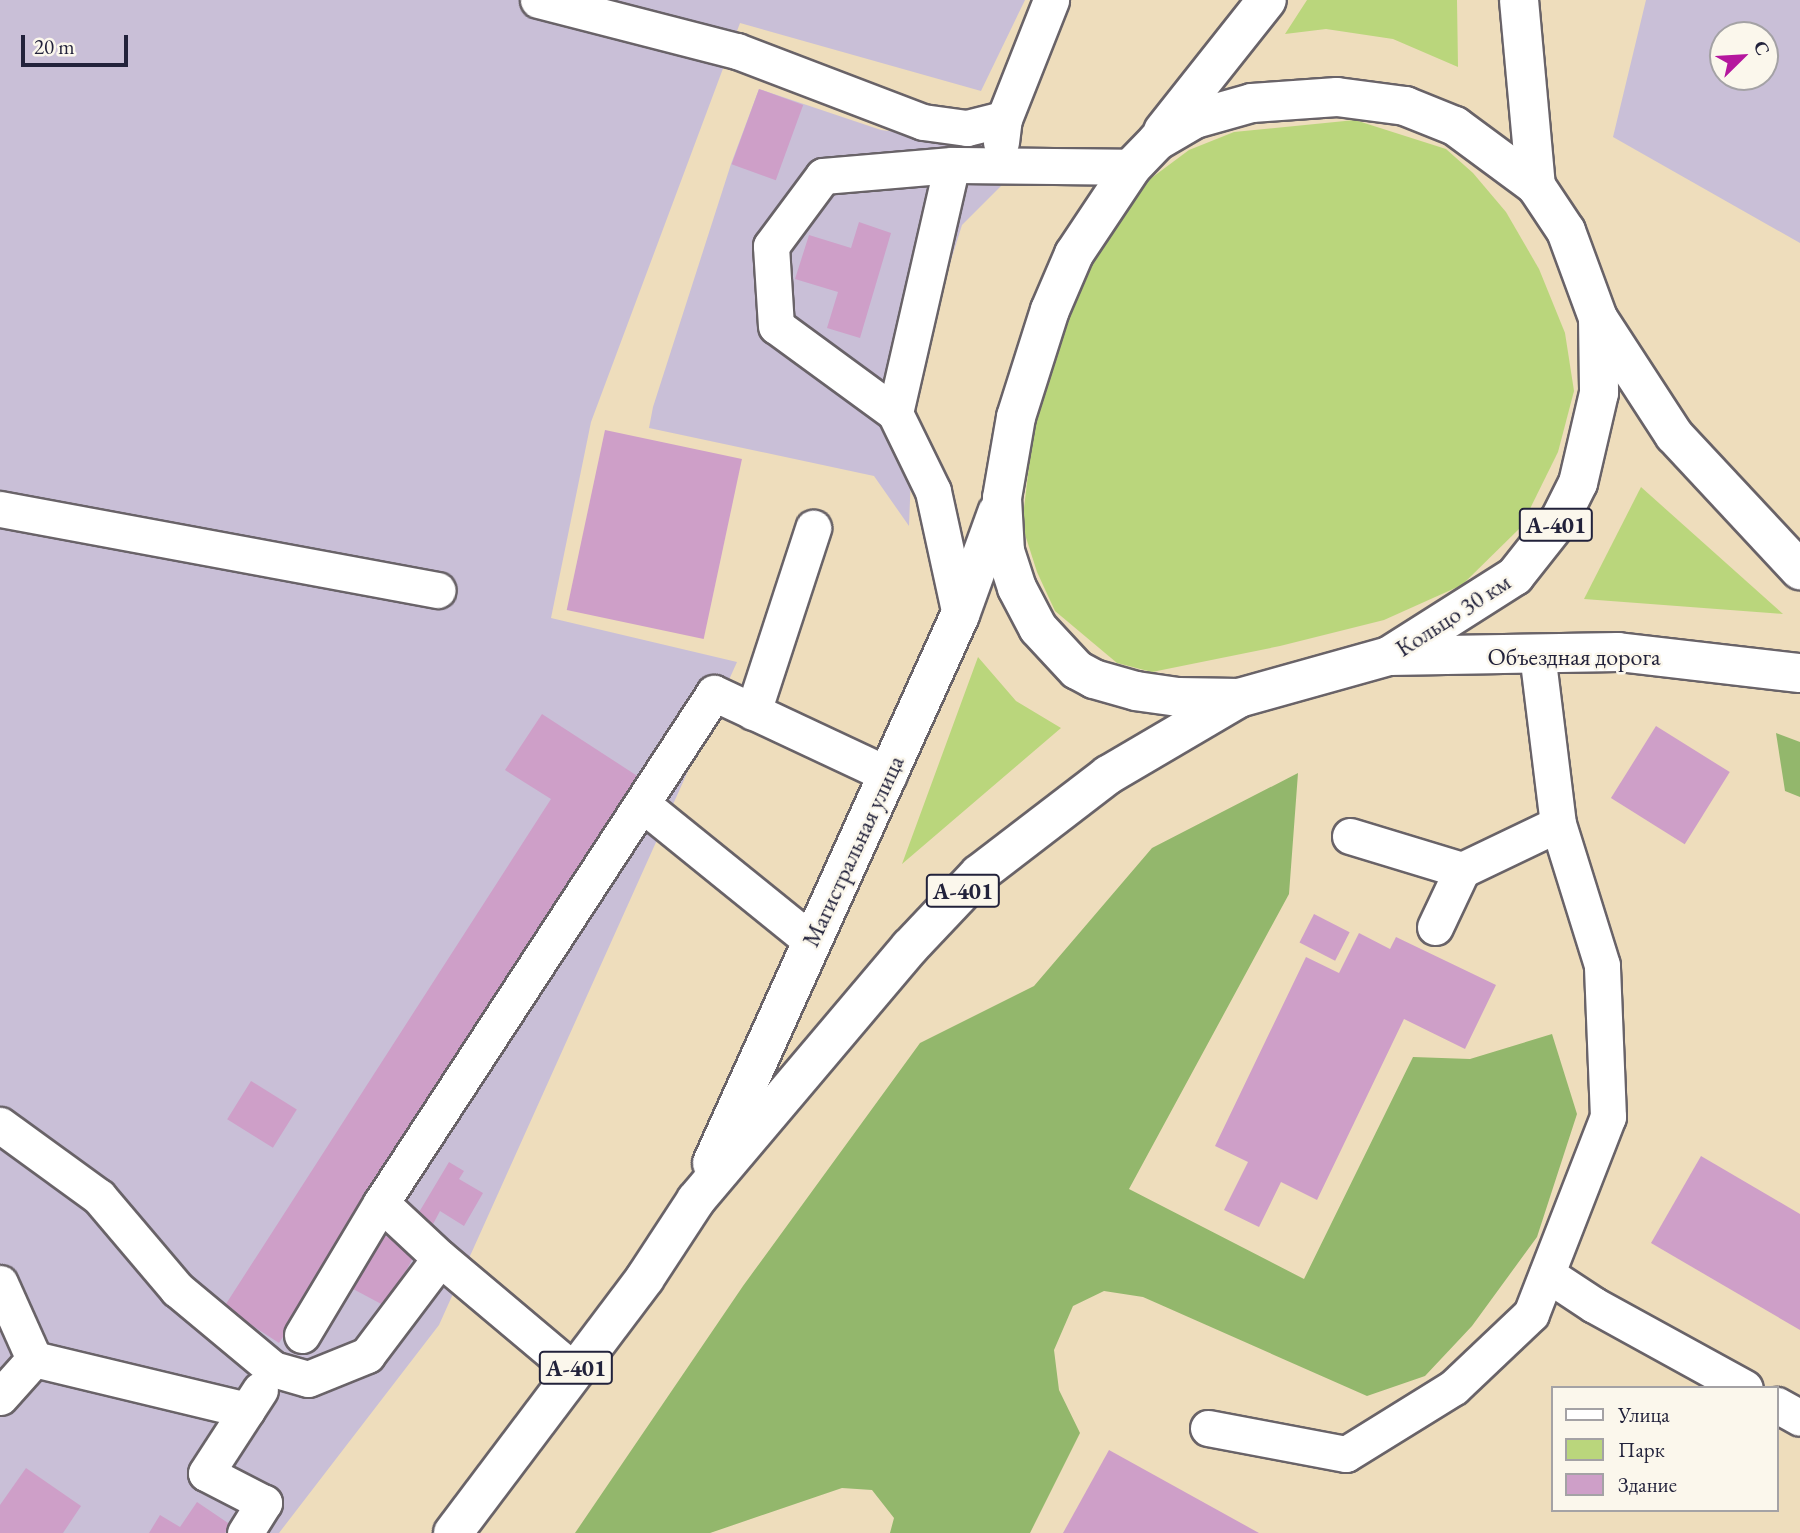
<!DOCTYPE html>
<meta charset="utf-8">
<style>
body{margin:0}
#map{position:relative;width:1800px;height:1533px;overflow:hidden;background:#eeddbc;font-family:"EB Garamond",serif}
div>[style]{position:absolute}
.industrial>*{inset:0;background:#c9bfd7}
.green>*{inset:0;background:#bad67c}
.forest>*{inset:0;background:#93b76c}
.building>*{inset:0;background:#ce9fc8;transform-origin:0 0}
.roads{filter:drop-shadow(2px 0 #696368) drop-shadow(-2px 0 #696368) drop-shadow(0 2px #696368) drop-shadow(0 -2px #696368)}
.minor>*{height:35px;margin:-17.5px;padding:0 17.5px;transform-origin:17.5px;border-radius:17.5px;background:#fff}
.major>*{height:38px;margin:-19px;padding:0 19px;transform-origin:19px;border-radius:19px;background:#fff}
span{translate:-50% -50%;white-space:nowrap;text-align:center;line-height:1.15;-webkit-text-stroke:5px #fbf7ec;paint-order:stroke}
.shield-label span{padding:2px 5px;background:#fbf7ec;border:2px solid;border-radius:5px;-webkit-text-stroke-width:0}
.shield-label{font-size:23px;color:#22223b;font-weight:700}
.street-label{font-size:24px;color:#22223b}
.legend{position:absolute;left:1551px;top:1386px;width:228px;height:126px;box-sizing:border-box;background:#fbf7ec;border:2px solid #a4a2a5;margin:0;padding:9px 12px;list-style:none;font-size:21px;color:#22223b}
.legend li{display:flex;align-items:center;gap:14px;height:35px}
.legend b{width:35px;border:2px solid #a4a2a5}
.north{position:absolute;left:1709px;top:21px;width:70px;height:70px;box-sizing:border-box;background:#fbf7ec;border:2px solid #a4a2a5;border-radius:50%;rotate:66deg;font-size:19px;font-weight:700;line-height:28px;text-align:center;color:#22223b}
.north::after{content:'';display:block;margin:auto;width:24px;height:32px;background:#b5179e;clip-path:polygon(50% 0,100% 100%,50% 72%,0 100%)}
.scale{position:absolute;left:21px;top:35px;width:107px;height:32px;box-sizing:border-box;border:4px solid #22223b;border-top:0;padding-left:9px;font-size:21px;line-height:24px;white-space:nowrap;color:#22223b;-webkit-text-stroke:5px #fbf7ec;paint-order:stroke}
</style>
<div id="map">
<div class="industrial">
<div style="clip-path:polygon(0 0,1025px 0,981px 91px,740px 23px,591px 422px,551px 618px,737px 662px,439px 1325px,279px 1533px,0 1533px)"></div>
<div style="clip-path:polygon(evenodd,1646px 0,1800px 0,1800px 243px,1613px 137px,1646px 0,1723px 35px,1765px 35px,1765px 77px,1723px 77px,1723px 35px)"></div>
<div style="clip-path:polygon(759px 89px,881px 130px,1037px 150px,962px 225px,915px 375px,909px 526px,874px 476px,649px 428px,653px 407px,731px 164px)"></div>
</div>
<div class="green">
<div style="clip-path:polygon(1307px 0,1457px 0,1458px 67px,1393px 39px,1326px 29px,1285px 34px)"></div>
<div style="clip-path:polygon(1355px 120px,1446px 149px,1473px 173px,1506px 212px,1539px 269px,1565px 333px,1574px 391px,1558px 452px,1521px 527px,1462px 585px,1384px 620px,1280px 646px,1152px 672px,1117px 663px,1055px 611px,1037px 572px,1022px 525px,1034px 424px,1054px 346px,1097px 248px,1150px 179px,1189px 150px,1234px 132px)"></div>
<div style="clip-path:polygon(1641px 487px,1783px 614px,1584px 599px)"></div>
<div style="clip-path:polygon(978px 657px,1016px 701px,1061px 728px,902px 864px)"></div>
</div>
<div class="forest">
<div style="clip-path:polygon(1776px 733px,1800px 742px,1800px 797px,1785px 791px)"></div>
<div style="clip-path:polygon(1298px 773px,1289px 894px,1129px 1189px,1304px 1279px,1413px 1057px,1470px 1059px,1552px 1034px,1577px 1114px,1537px 1237px,1472px 1326px,1425px 1376px,1367px 1396px,1143px 1297px,1104px 1291px,1073px 1306px,1054px 1350px,1059px 1390px,1080px 1433px,1030px 1533px,890px 1533px,894px 1518px,872px 1490px,842px 1488px,710px 1533px,575px 1533px,743px 1286px,920px 1043px,1034px 986px,1152px 848px)"></div>
</div>
<div class="building">
<div style="left:759px;top:89px;width:47px;height:80px;rotate:20deg"></div>
<div style="clip-path:polygon(859px 222px,891px 233px,860px 338px,827px 328px,838px 292px,795px 279px,809px 235px,851px 248px)"></div>
<div style="left:605px;top:430px;width:140px;height:184px;rotate:12deg"></div>
<div style="clip-path:polygon(542px 714px,642px 779px,279px 1343px,224px 1307px,551px 799px,505px 770px)"></div>
<div style="left:1656px;top:726px;width:87px;height:85px;rotate:32deg"></div>
<div style="left:1314px;top:914px;width:40px;height:32px;rotate:27deg"></div>
<div style="clip-path:polygon(1359px 933px,1390px 949px,1396px 937px,1496px 985px,1465px 1049px,1404px 1019px,1317px 1200px,1281px 1182px,1259px 1227px,1224px 1210px,1248px 1162px,1215px 1146px,1306px 957px,1339px 973px)"></div>
<div style="left:251px;top:1081px;width:54px;height:45px;rotate:32deg"></div>
<div style="clip-path:polygon(1701px 1156px,1800px 1214px,1800px 1330px,1651px 1243px)"></div>
<div style="clip-path:polygon(449px 1162px,464px 1171px,459px 1179px,483px 1193px,464px 1226px,440px 1211px,431px 1228px,415px 1219px)"></div>
<div style="left:378px;top:1232px;width:43px;height:62px;rotate:28deg"></div>
<div style="clip-path:polygon(1109px 1450px,1259px 1533px,1063px 1533px)"></div>
<div style="clip-path:polygon(26px 1468px,81px 1506px,63px 1533px,0 1533px,0 1505px)"></div>
<div style="clip-path:polygon(197px 1502px,231px 1525px,225px 1533px,149px 1533px,160px 1515px,180px 1527px)"></div>
</div>
<div class="roads">
<div class="minor">
<div style="left:538px;top:0;width:205px;rotate:14.4deg"></div>
<div style="left:737px;top:51px;width:199px;rotate:20.9deg"></div>
<div style="left:923px;top:122px;width:44px;rotate:7.8deg"></div>
<div style="left:967px;top:128px;width:38px;rotate:-14deg"></div>
<div style="left:1001px;top:142px;width:23px;rotate:-83deg"></div>
<div style="left:1004px;top:119px;width:128px;rotate:-68.4deg"></div>
<div style="left:895px;top:413px;width:147px;rotate:-143.8deg"></div>
<div style="left:776px;top:326px;width:80px;rotate:-93.6deg"></div>
<div style="left:771px;top:246px;width:87px;rotate:-53.4deg"></div>
<div style="left:823px;top:176px;width:129px;rotate:-4.9deg"></div>
<div style="left:0;top:509px;width:445px;rotate:10.5deg"></div>
<div style="left:960px;top:615px;width:127px;rotate:-102.3deg"></div>
<div style="left:933px;top:491px;width:87px;rotate:-116deg"></div>
<div style="left:895px;top:413px;width:254px;rotate:-77.1deg"></div>
<div style="left:952px;top:165px;width:180px;rotate:0.6deg"></div>
<div style="left:753px;top:712px;width:194px;rotate:-71.9deg"></div>
<div style="left:642px;top:804px;width:218px;rotate:39deg"></div>
<div style="left:1350px;top:836px;width:117px;rotate:16.9deg"></div>
<div style="left:1435px;top:927px;width:63px;rotate:-64.7deg"></div>
<div style="left:1462px;top:870px;width:106px;rotate:-25.6deg"></div>
<div style="left:0;top:1125px;width:122px;rotate:36deg"></div>
<div style="left:99px;top:1197px;width:121px;rotate:49.7deg"></div>
<div style="left:177px;top:1289px;width:125px;rotate:39.8deg"></div>
<div style="left:273px;top:1369px;width:36px;rotate:16deg"></div>
<div style="left:308px;top:1379px;width:64px;rotate:-22.1deg"></div>
<div style="left:367px;top:1355px;width:121px;rotate:-53deg"></div>
<div style="left:381px;top:1203px;width:81px;rotate:43deg"></div>
<div style="left:440px;top:1258px;width:175px;rotate:40.1deg"></div>
<div style="left:1547px;top:1274px;width:56px;rotate:33.4deg"></div>
<div style="left:1594px;top:1305px;width:172px;rotate:28.8deg"></div>
<div style="left:0;top:1283px;width:83px;rotate:65.9deg"></div>
<div style="left:34px;top:1359px;width:219px;rotate:13.5deg"></div>
<div style="left:302px;top:1335px;width:154px;rotate:-59.1deg"></div>
<div style="left:381px;top:1203px;width:609px;rotate:-56.86deg"></div>
<div style="left:714px;top:693px;width:193px;rotate:25.1deg"></div>
<div style="left:0;top:1397px;width:51px;rotate:-48.2deg"></div>
<div style="left:1777px;top:1405px;width:26px;rotate:29deg"></div>
<div style="left:1208px;top:1428px;width:140px;rotate:10.7deg"></div>
<div style="left:1346px;top:1454px;width:127px;rotate:-31.8deg"></div>
<div style="left:1454px;top:1387px;width:106px;rotate:-43.5deg"></div>
<div style="left:1531px;top:1314px;width:212px;rotate:-68.7deg"></div>
<div style="left:1608px;top:1117px;width:152px;rotate:-92.3deg"></div>
<div style="left:1602px;top:965px;width:148px;rotate:-107.3deg"></div>
<div style="left:1558px;top:824px;width:172px;rotate:-97deg"></div>
<div style="left:245px;top:1533px;width:36px;rotate:-58deg"></div>
<div style="left:264px;top:1503px;width:65px;rotate:-152.7deg"></div>
<div style="left:206px;top:1473px;width:99px;rotate:-57deg"></div>
</div>
<div class="major">
<div style="left:1519px;top:0;width:187px;rotate:84.8deg"></div>
<div style="left:1337px;top:97px;width:69px;rotate:7.5deg"></div>
<div style="left:1405px;top:106px;width:54px;rotate:21.8deg"></div>
<div style="left:1455px;top:126px;width:101px;rotate:36.5deg"></div>
<div style="left:1536px;top:186px;width:54px;rotate:56.3deg"></div>
<div style="left:1566px;top:231px;width:93px;rotate:69.8deg"></div>
<div style="left:1598px;top:318px;width:75px;rotate:89.2deg"></div>
<div style="left:1599px;top:393px;width:92px;rotate:103.1deg"></div>
<div style="left:1578px;top:483px;width:40px;rotate:116.6deg"></div>
<div style="left:1560px;top:519px;width:73px;rotate:128.3deg"></div>
<div style="left:1515px;top:576px;width:149px;rotate:147.6deg"></div>
<div style="left:1389px;top:656px;width:156px;rotate:164.4deg"></div>
<div style="left:1239px;top:698px;width:61px;rotate:-179.1deg"></div>
<div style="left:1178px;top:697px;width:42px;rotate:-171.9deg"></div>
<div style="left:1136px;top:691px;width:44px;rotate:-164.1deg"></div>
<div style="left:1094px;top:679px;width:19px;rotate:-152deg"></div>
<div style="left:1077px;top:670px;width:57px;rotate:-132.9deg"></div>
<div style="left:1038px;top:628px;width:45px;rotate:-117.7deg"></div>
<div style="left:1017px;top:588px;width:38px;rotate:-108deg"></div>
<div style="left:1005px;top:552px;width:54px;rotate:-93.2deg"></div>
<div style="left:1002px;top:498px;width:82px;rotate:-80.2deg"></div>
<div style="left:1016px;top:417px;width:112px;rotate:-72.4deg"></div>
<div style="left:1050px;top:310px;width:61px;rotate:-66.8deg"></div>
<div style="left:1074px;top:254px;width:105px;rotate:-56.3deg"></div>
<div style="left:1132px;top:167px;width:36px;rotate:-46deg"></div>
<div style="left:1157px;top:141px;width:44px;rotate:-30.1deg"></div>
<div style="left:1195px;top:119px;width:59px;rotate:-15.7deg"></div>
<div style="left:1252px;top:103px;width:85px;rotate:-4deg"></div>
<div style="left:1163px;top:131px;width:167px;rotate:-51.6deg"></div>
<div style="left:1598px;top:318px;width:140px;rotate:57deg"></div>
<div style="left:1674px;top:435px;width:185px;rotate:47deg"></div>
<div style="left:1389px;top:656px;width:229px;rotate:-1deg"></div>
<div style="left:1618px;top:652px;width:183px;rotate:6.6deg"></div>
<div style="left:712px;top:1163px;width:602px;rotate:-65.65deg"></div>
<div style="left:960px;top:615px;width:109px;rotate:-70.1deg"></div>
<div style="left:453px;top:1533px;width:319px;rotate:-53deg"></div>
<div style="left:645px;top:1278px;width:93px;rotate:-56.8deg"></div>
<div style="left:696px;top:1200px;width:331px;rotate:-49.8deg"></div>
<div style="left:910px;top:947px;width:100px;rotate:-46.6deg"></div>
<div style="left:979px;top:874px;width:163px;rotate:-37.5deg"></div>
<div style="left:1108px;top:775px;width:152px;rotate:-30.4deg"></div>
</div>
</div>
<div class="shield-label">
<span style="left:1556px;top:525px">А-401</span>
<span style="left:963px;top:891px">А-401</span>
<span style="left:576px;top:1368px">А-401</span>
</div>
<div class="street-label">
<span style="left:1453px;top:615px;rotate:-33deg">Кольцо 30 км</span>
<span style="left:1574px;top:657px">Объездная дорога</span>
<span style="left:853px;top:851px;rotate:-65deg">Магистральная улица</span>
</div>
<ul class="legend">
<li><b style="height:9px;background:#fff"></b>Улица</li>
<li><b style="height:19px;background:#bad67c"></b>Парк</li>
<li><b style="height:19px;background:#ce9fc8"></b>Здание</li>
</ul>
<div class="north">С</div>
<div class="scale">20 m</div>
</div>
